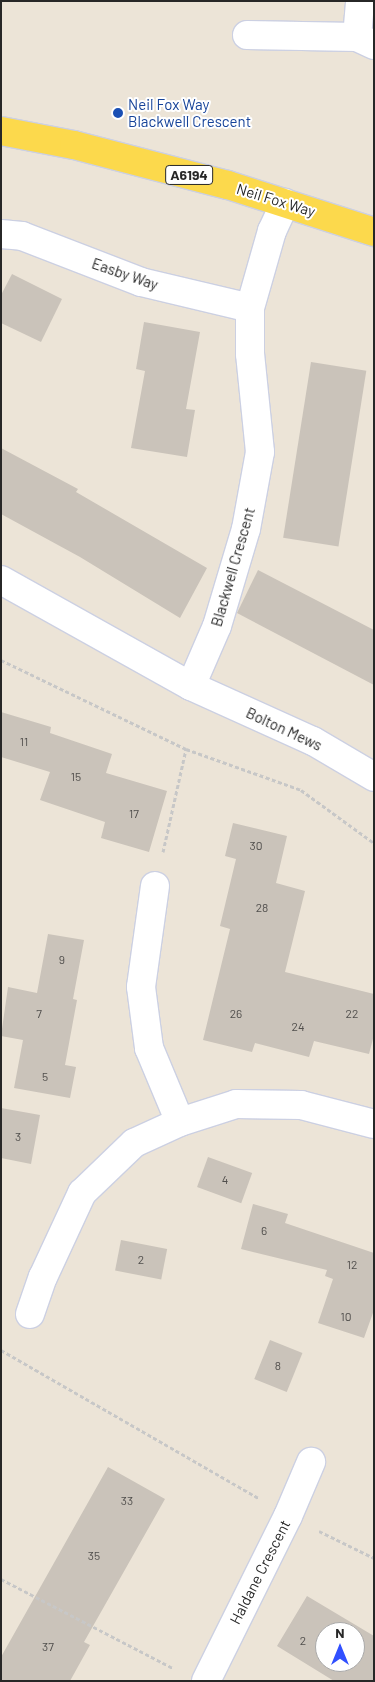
<!DOCTYPE html>
<style>
body{margin:0}
#map{position:relative;width:375px;height:1682px;overflow:hidden;background:#ece4d7;font-family:Barlow,sans-serif}
div>[style]{position:absolute}
.building>*{inset:0;background:#cac3ba;transform-origin:0 0}
.path>*{height:3px;margin-top:-1.5px;transform-origin:0;background:repeating-linear-gradient(90deg,#c7c7c7 0 4px,transparent 0 6.5px)}
.roads{filter:drop-shadow(1px 0 #ccd0e2) drop-shadow(-1px 0 #ccd0e2) drop-shadow(0 1px #ccd0e2) drop-shadow(0 -1px #ccd0e2)}
.street>*{height:28px;margin:-14px;padding:0 14px;transform-origin:14px;border-radius:14px;background:#fff}
.primary>*{height:28px;margin:-14px;padding:0 14px;transform-origin:14px;border-radius:14px;background:#fcd94c}
.dots>*{width:14px;height:14px;translate:-50% -50%;box-sizing:border-box;border:2px solid #fff;border-radius:50%}
span{translate:-50% -50%;white-space:nowrap;text-align:center;line-height:1.15;-webkit-text-stroke:4px #fff;paint-order:stroke}
.number-label{font-size:12px;color:#504e4c}
.number-label span{-webkit-text-stroke-width:0}
.shield-label span{padding:1px 4px;background:#fff;border:1px solid;border-radius:4px;-webkit-text-stroke-width:0}
.shield-label{font-size:14px;color:#272727;font-weight:700}
.transit-label{font-size:15px;color:#164399}
.left{translate:0 -50%;text-align:left}
.street-label{font-size:15px;color:#272727}
.frame{position:absolute;inset:0;border:2px solid #272727;pointer-events:none}
.north{position:absolute;left:315px;top:1622px;width:50px;height:50px;box-sizing:border-box;background:#fff;border:1px solid #a9a9a9;border-radius:50%;rotate:0deg;font-size:14px;font-weight:700;line-height:20px;text-align:center;color:#272727}
.north::after{content:'';display:block;margin:auto;width:18px;height:22px;background:#3150ff;clip-path:polygon(50% 0,100% 100%,50% 72%,0 100%)}
</style>
<div id="map">
<div class="building">
<div style="clip-path:polygon(12px 274px,62px 299px,41px 342px,1px 323px,1px 295px)"></div>
<div style="clip-path:polygon(144px 322px,200px 332px,186px 409px,195px 410px,187px 457px,131px 448px,145px 371px,136px 369px)"></div>
<div style="left:311px;top:362px;width:56px;height:178px;rotate:9deg"></div>
<div style="clip-path:polygon(1px 448px,78px 489px,76px 492px,207px 568px,180px 618px,80px 557px,1px 514px)"></div>
<div style="clip-path:polygon(258px 570px,374px 630px,374px 685px,237px 613px)"></div>
<div style="clip-path:polygon(1px 712px,51px 727px,50px 733px,112px 754px,106px 773px,167px 791px,149px 852px,101px 838px,105px 822px,40px 800px,50px 772px,1px 757px)"></div>
<div style="clip-path:polygon(233px 823px,287px 836px,276px 883px,305px 891px,285px 972px,374px 994px,374px 1035px,369px 1054px,314px 1041px,309px 1057px,255px 1043px,252px 1052px,203px 1040px,230px 929px,220px 926px,236px 859px,225px 856px)"></div>
<div style="clip-path:polygon(48px 934px,84px 940px,73px 999px,77px 1000px,65px 1065px,76px 1067px,70px 1098px,14px 1088px,23px 1040px,1px 1036px,8px 987px,37px 993px)"></div>
<div style="clip-path:polygon(1px 1108px,40px 1115px,31px 1164px,1px 1158px)"></div>
<div style="left:208px;top:1157px;width:47px;height:32px;rotate:20deg"></div>
<div style="clip-path:polygon(253px 1204px,288px 1214px,285px 1223px,374px 1253px,374px 1310px,364px 1338px,318px 1323px,333px 1279px,325px 1276px,327px 1270px,241px 1249px)"></div>
<div style="left:121px;top:1240px;width:47px;height:31px;rotate:11deg"></div>
<div style="left:270px;top:1340px;width:35px;height:42px;rotate:22deg"></div>
<div style="clip-path:polygon(108px 1467px,165px 1499px,84px 1642px,90px 1645px,70px 1681px,1px 1681px,1px 1657px)"></div>
<div style="clip-path:polygon(evenodd,307px 1596px,374px 1636px,374px 1681px,334px 1681px,277px 1646px,307px 1596px,325px 1632px,355px 1632px,355px 1662px,325px 1662px,325px 1632px)"></div>
</div>
<div class="path">
<div style="left:1px;top:660px;width:205px;rotate:25.7deg"></div>
<div style="left:186px;top:749px;width:122px;rotate:19.6deg"></div>
<div style="left:301px;top:790px;width:90px;rotate:36deg"></div>
<div style="left:163px;top:852px;width:106px;rotate:-77.4deg"></div>
<div style="left:1px;top:1350px;width:297px;rotate:29.9deg"></div>
<div style="left:319px;top:1531px;width:61px;rotate:26.1deg"></div>
<div style="left:1px;top:1579px;width:194px;rotate:27.4deg"></div>
</div>
<div class="roads">
<div class="street">
<div style="left:247px;top:35px;width:110px;rotate:1deg"></div>
<div style="left:357px;top:37px;width:19px;rotate:25deg"></div>
<div style="left:357px;top:37px;width:36px;rotate:-85deg"></div>
<div style="left:1px;top:234px;width:21px;rotate:5deg"></div>
<div style="left:22px;top:236px;width:128px;rotate:21.1deg"></div>
<div style="left:141px;top:282px;width:112px;rotate:13.4deg"></div>
<div style="left:1px;top:580px;width:218px;rotate:29.2deg"></div>
<div style="left:191px;top:686px;width:65px;rotate:-66.6deg"></div>
<div style="left:217px;top:626px;width:101px;rotate:-73.4deg"></div>
<div style="left:246px;top:529px;width:78px;rotate:-79.7deg"></div>
<div style="left:260px;top:452px;width:99px;rotate:-95.8deg"></div>
<div style="left:250px;top:354px;width:46px;rotate:-90deg"></div>
<div style="left:250px;top:308px;width:80px;rotate:-74.1deg"></div>
<div style="left:272px;top:231px;width:31px;rotate:-65deg"></div>
<div style="left:191px;top:686px;width:134px;rotate:24.3deg"></div>
<div style="left:313px;top:741px;width:71px;rotate:30.5deg"></div>
<div style="left:155px;top:886px;width:102px;rotate:97.9deg"></div>
<div style="left:141px;top:987px;width:62px;rotate:82.5deg"></div>
<div style="left:149px;top:1048px;width:80px;rotate:67.3deg"></div>
<div style="left:30px;top:1314px;width:39px;rotate:-71deg"></div>
<div style="left:43px;top:1277px;width:93px;rotate:-65.1deg"></div>
<div style="left:82px;top:1193px;width:72px;rotate:-43.9deg"></div>
<div style="left:134px;top:1143px;width:51px;rotate:-24.5deg"></div>
<div style="left:180px;top:1122px;width:59px;rotate:-17.8deg"></div>
<div style="left:236px;top:1104px;width:65px;rotate:0.9deg"></div>
<div style="left:301px;top:1105px;width:75px;rotate:14.6deg"></div>
<div style="left:206px;top:1681px;width:184px;rotate:-63.6deg"></div>
<div style="left:288px;top:1516px;width:59px;rotate:-66.9deg"></div>
</div>
<div class="primary">
<div style="left:1px;top:131px;width:74px;rotate:10.9deg"></div>
<div style="left:74px;top:145px;width:159px;rotate:14.6deg"></div>
<div style="left:228px;top:185px;width:153px;rotate:17.8deg"></div>
</div>
</div>
<div class="dots">
<div style="left:118px;top:113px;background:#1a4fb4"></div>
</div>
<div class="number-label">
<span style="left:24px;top:742px">11</span>
<span style="left:76px;top:777px">15</span>
<span style="left:134px;top:814px">17</span>
<span style="left:256px;top:846px">30</span>
<span style="left:262px;top:908px">28</span>
<span style="left:62px;top:960px">9</span>
<span style="left:39px;top:1014px">7</span>
<span style="left:236px;top:1014px">26</span>
<span style="left:352px;top:1014px">22</span>
<span style="left:298px;top:1027px">24</span>
<span style="left:45px;top:1077px">5</span>
<span style="left:18px;top:1137px">3</span>
<span style="left:225px;top:1180px">4</span>
<span style="left:264px;top:1231px">6</span>
<span style="left:141px;top:1260px">2</span>
<span style="left:352px;top:1265px">12</span>
<span style="left:346px;top:1317px">10</span>
<span style="left:278px;top:1366px">8</span>
<span style="left:127px;top:1501px">33</span>
<span style="left:94px;top:1556px">35</span>
<span style="left:303px;top:1641px">2</span>
<span style="left:48px;top:1647px">37</span>
</div>
<div class="shield-label">
<span style="left:189px;top:175px">A6194</span>
</div>
<div class="transit-label">
<span class="left" style="left:128px;top:113px">Neil Fox Way<br>Blackwell Crescent</span>
</div>
<div class="street-label">
<span style="left:276px;top:200px;rotate:17deg">Neil Fox Way</span>
<span style="left:125px;top:274px;rotate:19deg">Easby Way</span>
<span style="left:233px;top:567px;rotate:-74deg">Blackwell Crescent</span>
<span style="left:284px;top:729px;rotate:25deg">Bolton Mews</span>
<span style="left:260px;top:1572px;rotate:-63deg">Haldane Crescent</span>
</div>
<div class="frame"></div>
<div class="north">N</div>
</div>
